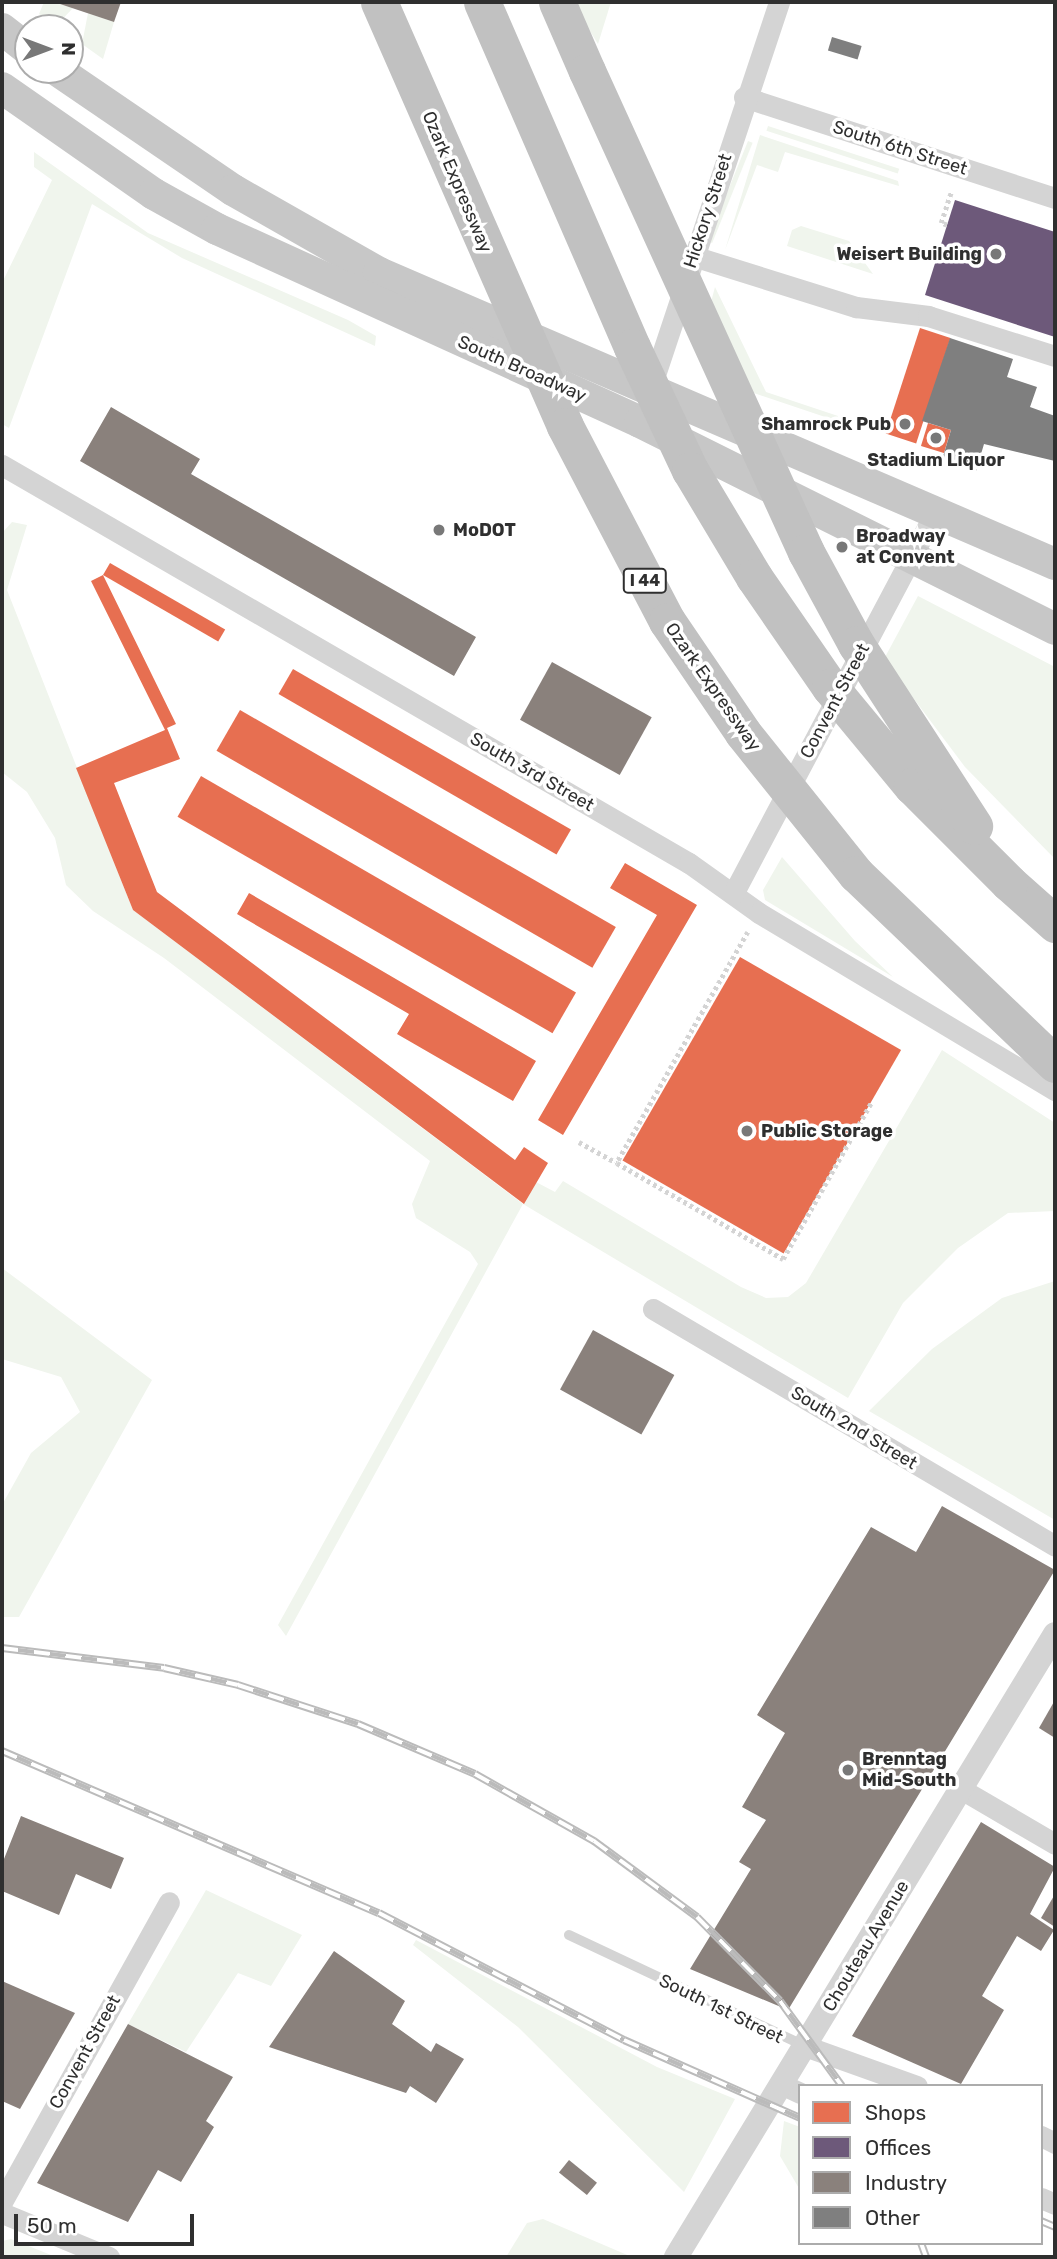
<!DOCTYPE html>
<style>
body{margin:0}
#map{position:relative;width:1057px;height:2259px;overflow:hidden;background:#fff;font-family:Rubik,sans-serif}
div>[style]{position:absolute}
.green>*{inset:0;background:#f0f5ed;transform-origin:0 0}
.shops>*{inset:0;background:#e76f51;transform-origin:0 0}
.offices>*{inset:0;background:#6d597a}
.industry>*{inset:0;background:#8a817c;transform-origin:0 0}
.building>*{inset:0;background:#7f7f7f;transform-origin:0 0}
.path>*{height:4.5px;margin-top:-2.25px;transform-origin:0;background:repeating-linear-gradient(90deg,#d4d4d4 0 3.5px,transparent 0 7px)}
.service>*{height:10px;margin:-5px;padding:0 5px;transform-origin:5px;border-radius:5px;background:#d4d4d4}
.minor>*{height:21px;margin:-10.5px;padding:0 10.5px;transform-origin:10.5px;border-radius:10.5px;background:#d4d4d4}
.tertiary>*{height:24px;margin:-12px;padding:0 12px;transform-origin:12px;border-radius:12px;background:#d4d4d4}
.primary>*{height:32px;margin:-16px;padding:0 16px;transform-origin:16px;border-radius:16px;background:#c7c7c7}
.motorway>*{height:37px;margin:-18.5px;padding:0 18.5px;transform-origin:18.5px;border-radius:18.5px;background:#c1c1c1}
.rail>*{height:8px;margin-top:-4px;transform-origin:0;background:repeating-linear-gradient(90deg,#fff 0 16px,#bbb 0 32px);box-sizing:border-box;border-block:2px solid #bbb}
.motorway-bridge>*{height:37px;margin:-18.5px;padding:0 18.5px;transform-origin:18.5px;border-radius:18.5px;background:#c1c1c1}
.dots>*{width:19px;height:19px;translate:-50% -50%;box-sizing:border-box;border:4px solid #fff;border-radius:50%}
span{translate:-50% -50%;white-space:nowrap;text-align:center;line-height:1.15;-webkit-text-stroke:7px #fff;paint-order:stroke}
.shield-label span{padding:2px 5px;background:#fff;border:2px solid;border-radius:5px;-webkit-text-stroke-width:0}
.shield-label{font-size:16px;color:#2f2f2f;font-weight:700}
.street-label{font-size:18px;color:#2f2f2f}
.poi-label{font-size:18px;color:#2f2f2f;font-weight:700}
.right{translate:-100% -50%;text-align:right}
.left{translate:0 -50%;text-align:left}
.frame{position:absolute;inset:0;border:4px solid #2f2f2f;pointer-events:none}
.legend{position:absolute;left:798px;top:2084px;width:245px;height:161px;box-sizing:border-box;background:#fff;border:2px solid #acacac;margin:0;padding:9px 12px;list-style:none;font-size:21px;color:#2f2f2f}
.legend li{display:flex;align-items:center;gap:14px;height:35px}
.legend b{width:35px;border:2px solid #acacac}
.north{position:absolute;left:14px;top:14px;width:70px;height:70px;box-sizing:border-box;background:#fff;border:2px solid #acacac;border-radius:50%;rotate:90deg;font-size:19px;font-weight:700;line-height:28px;text-align:center;color:#2f2f2f}
.north::after{content:'';display:block;margin:auto;width:24px;height:32px;background:#787878;clip-path:polygon(50% 0,100% 100%,50% 72%,0 100%)}
.scale{position:absolute;left:14px;top:2214px;width:180px;height:32px;box-sizing:border-box;border:4px solid #2f2f2f;border-top:0;padding-left:9px;font-size:21px;line-height:24px;white-space:nowrap;color:#2f2f2f;-webkit-text-stroke:5px #fff;paint-order:stroke}
</style>
<div id="map">
<div class="green">
<div style="clip-path:polygon(44px 2px,53px 2px,73px 8px,56px 26px,39px 14px)"></div>
<div style="clip-path:polygon(572px 2px,611px 2px,598px 44px)"></div>
<div style="clip-path:polygon(88px 13px,114px 22px,103px 59px,82px 44px)"></div>
<div style="left:768px;top:126px;width:138px;height:5px;rotate:18deg"></div>
<div style="clip-path:polygon(760px 135px,898px 181px,899px 186px,785px 152px,778px 172px,757px 165px,725px 250px)"></div>
<div style="left:748px;top:141px;width:5px;height:108px;rotate:22deg"></div>
<div style="clip-path:polygon(34px 152px,148px 233px,348px 320px,376px 336px,375px 346px,182px 258px,92px 204px,9px 428px,2px 424px,2px 283px,52px 180px,34px 167px)"></div>
<div style="clip-path:polygon(801px 226px,849px 241px,873px 274px,787px 246px,792px 230px)"></div>
<div style="clip-path:polygon(715px 287px,766px 392px,838px 416px,837px 421px,751px 392px,711px 302px)"></div>
<div style="clip-path:polygon(12px 522px,27px 525px,7px 590px,133px 910px,523px 1204px,536px 1182px,555px 1192px,563px 1181px,741px 1287px,766px 1298px,788px 1297px,806px 1283px,942px 1050px,1055px 1123px,1055px 1211px,1008px 1213px,958px 1248px,903px 1303px,848px 1398px,523px 1204px,286px 1636px,278px 1625px,478px 1264px,470px 1252px,416px 1218px,412px 1204px,430px 1161px,164px 958px,93px 911px,66px 885px,55px 838px,27px 792px,2px 772px,2px 533px)"></div>
<div style="clip-path:polygon(918px 596px,1055px 667px,1055px 859px,965px 767px,884px 659px)"></div>
<div style="clip-path:polygon(782px 857px,855px 941px,893px 977px,765px 900px,763px 890px)"></div>
<div style="clip-path:polygon(2px 1268px,152px 1380px,19px 1617px,2px 1617px,2px 1505px,31px 1453px,80px 1412px,61px 1377px,2px 1359px)"></div>
<div style="clip-path:polygon(1055px 1281px,1055px 1520px,869px 1411px,932px 1349px,1002px 1298px)"></div>
<div style="clip-path:polygon(206px 1890px,302px 1935px,271px 1986px,238px 1973px,186px 2052px,128px 2024px)"></div>
<div style="clip-path:polygon(416px 1940px,657px 2067px,735px 2099px,684px 2192px,518px 2027px,413px 1945px)"></div>
<div style="clip-path:polygon(784px 2121px,800px 2127px,800px 2190px,780px 2156px)"></div>
<div style="clip-path:polygon(543px 2219px,632px 2257px,506px 2257px,527px 2223px)"></div>
<div style="clip-path:polygon(11px 2239px,56px 2257px,2px 2255px,2px 2241px)"></div>
</div>
<div class="shops">
<div style="left:920px;top:328px;width:32px;height:111px;rotate:18deg"></div>
<div style="left:928px;top:423px;width:24px;height:24px;rotate:17deg"></div>
<div style="left:110px;top:563px;width:133px;height:14px;rotate:30deg"></div>
<div style="clip-path:polygon(103px 575px,176px 724px,167px 728px,180px 759px,114px 783px,157px 892px,515px 1160px,524px 1147px,548px 1163px,524px 1204px,133px 910px,76px 768px,165px 730px,91px 581px)"></div>
<div style="left:293px;top:669px;width:321px;height:29px;rotate:30deg"></div>
<div style="left:240px;top:710px;width:434px;height:47px;rotate:30deg"></div>
<div style="left:201px;top:776px;width:433px;height:47px;rotate:30deg"></div>
<div style="clip-path:polygon(625px 863px,697px 905px,563px 1135px,538px 1120px,657px 915px,610px 888px)"></div>
<div style="clip-path:polygon(249px 893px,536px 1061px,513px 1101px,397px 1034px,409px 1014px,237px 914px)"></div>
<div style="left:740px;top:957px;width:186px;height:235px;rotate:30deg"></div>
</div>
<div class="offices">
<div style="clip-path:polygon(955px 200px,1055px 232px,1055px 337px,925px 295px)"></div>
</div>
<div class="industry">
<div style="clip-path:polygon(54px 2px,121px 2px,114px 22px)"></div>
<div style="clip-path:polygon(111px 407px,200px 459px,191px 474px,476px 637px,454px 676px,80px 461px)"></div>
<div style="left:552px;top:662px;width:114px;height:66px;rotate:29deg"></div>
<div style="left:593px;top:1330px;width:93px;height:68px;rotate:29deg"></div>
<div style="clip-path:polygon(942px 1506px,1055px 1570px,788px 2010px,690px 1969px,751px 1869px,739px 1862px,766px 1820px,742px 1807px,785px 1733px,757px 1715px,871px 1527px,916px 1552px)"></div>
<div style="clip-path:polygon(1055px 1700px,1055px 1738px,1039px 1728px)"></div>
<div style="clip-path:polygon(21px 1816px,124px 1858px,111px 1889px,76px 1874px,59px 1915px,2px 1891px,2px 1864px)"></div>
<div style="clip-path:polygon(981px 1822px,1055px 1867px,1030px 1914px,1054px 1930px,1041px 1951px,1017px 1936px,982px 1996px,1004px 2010px,961px 2084px,852px 2036px)"></div>
<div style="clip-path:polygon(1055px 1894px,1055px 1927px,1041px 1918px)"></div>
<div style="clip-path:polygon(334px 1951px,405px 2001px,392px 2024px,431px 2052px,436px 2043px,464px 2059px,436px 2103px,410px 2086px,406px 2093px,269px 2047px)"></div>
<div style="clip-path:polygon(2px 1981px,75px 2013px,20px 2109px,2px 2101px)"></div>
<div style="clip-path:polygon(128px 2024px,233px 2077px,206px 2121px,214px 2127px,181px 2182px,158px 2170px,128px 2222px,37px 2183px)"></div>
<div style="left:569px;top:2160px;width:36px;height:16px;rotate:39deg"></div>
</div>
<div class="building">
<div style="left:832px;top:37px;width:31px;height:14px;rotate:17deg"></div>
<div style="clip-path:polygon(950px 338px,1013px 359px,1007px 377px,1037px 387px,1030px 407px,1055px 416px,1055px 461px,984px 444px,976px 471px,942px 460px,951px 430px,922px 421px)"></div>
</div>
<div class="path">
<div style="left:947px;top:225px;width:6px;rotate:-162deg"></div>
<div style="left:941px;top:223px;width:33px;rotate:-72deg"></div>
<div style="left:748px;top:932px;width:266px;rotate:119.6deg"></div>
<div style="left:617px;top:1163px;width:192px;rotate:30deg"></div>
<div style="left:783px;top:1259px;width:181px;rotate:-60.6deg"></div>
<div style="left:579px;top:1142px;width:43px;rotate:28.9deg"></div>
</div>
<div class="service">
<div style="left:569px;top:1935px;width:261px;rotate:25.2deg"></div>
</div>
<div class="minor">
<div style="left:744px;top:97px;width:327px;rotate:18deg"></div>
<div style="left:693px;top:256px;width:171px;rotate:17.4deg"></div>
<div style="left:856px;top:307px;width:73px;rotate:7.1deg"></div>
<div style="left:928px;top:316px;width:133px;rotate:17.5deg"></div>
<div style="left:651px;top:387px;width:406px;rotate:-71.6deg"></div>
<div style="left:2px;top:465px;width:794px;rotate:30.09deg"></div>
<div style="left:689px;top:863px;width:86px;rotate:35.5deg"></div>
<div style="left:759px;top:913px;width:345px;rotate:30.9deg"></div>
<div style="left:733px;top:894px;width:436px;rotate:-62.1deg"></div>
<div style="left:653px;top:1309px;width:467px;rotate:30.5deg"></div>
<div style="left:961px;top:1789px;width:109px;rotate:30.3deg"></div>
<div style="left:805px;top:2046px;width:119px;rotate:19.7deg"></div>
<div style="left:781px;top:2084px;width:21px;rotate:25deg"></div>
<div style="left:1041px;top:2136px;width:16px;rotate:27deg"></div>
<div style="left:1041px;top:2198px;width:15px;rotate:23deg"></div>
<div style="left:2px;top:2202px;width:343px;rotate:-60.9deg"></div>
<div style="left:2px;top:2213px;width:116px;rotate:22.4deg"></div>
</div>
<div class="tertiary">
<div style="left:676px;top:2257px;width:729px;rotate:-58.69deg"></div>
</div>
<div class="primary">
<div style="left:2px;top:29px;width:33px;rotate:38deg"></div>
<div style="left:57px;top:70px;width:213px;rotate:34.3deg"></div>
<div style="left:233px;top:190px;width:168px;rotate:29.6deg"></div>
<div style="left:379px;top:273px;width:736px;rotate:23.29deg"></div>
<div style="left:2px;top:88px;width:185px;rotate:34.9deg"></div>
<div style="left:154px;top:194px;width:72px;rotate:29.1deg"></div>
<div style="left:217px;top:229px;width:465px;rotate:24.5deg"></div>
<div style="left:640px;top:422px;width:464px;rotate:26.5deg"></div>
</div>
<div class="motorway">
<div style="left:557px;top:2px;width:75px;rotate:66.5deg"></div>
<div style="left:1009px;top:883px;width:62px;rotate:41.7deg"></div>
</div>
<div class="rail">
<div style="left:2px;top:1648px;width:163px;rotate:7deg"></div>
<div style="left:164px;top:1668px;width:76px;rotate:12.9deg"></div>
<div style="left:238px;top:1685px;width:126px;rotate:18deg"></div>
<div style="left:358px;top:1724px;width:127px;rotate:23.1deg"></div>
<div style="left:475px;top:1774px;width:137px;rotate:29.4deg"></div>
<div style="left:594px;top:1841px;width:128px;rotate:36.4deg"></div>
<div style="left:697px;top:1917px;width:118px;rotate:45.3deg"></div>
<div style="left:780px;top:2001px;width:105px;rotate:53.9deg"></div>
<div style="left:2px;top:1751px;width:410px;rotate:23.3deg"></div>
<div style="left:379px;top:1913px;width:276px;rotate:27.4deg"></div>
<div style="left:624px;top:2040px;width:193px;rotate:23.9deg"></div>
<div style="left:1041px;top:2221px;width:15px;rotate:23deg"></div>
<div style="left:921px;top:2243px;width:15px;rotate:70deg"></div>
</div>
<div class="motorway-bridge">
<div style="left:379px;top:2px;width:463px;rotate:66.3deg"></div>
<div style="left:565px;top:426px;width:220px;rotate:62.4deg"></div>
<div style="left:667px;top:621px;width:135px;rotate:55.8deg"></div>
<div style="left:743px;top:733px;width:181px;rotate:51.3deg"></div>
<div style="left:856px;top:874px;width:275px;rotate:43.7deg"></div>
<div style="left:482px;top:2px;width:376px;rotate:66.5deg"></div>
<div style="left:632px;top:347px;width:136px;rotate:64.8deg"></div>
<div style="left:690px;top:470px;width:125px;rotate:59.1deg"></div>
<div style="left:754px;top:577px;width:134px;rotate:55.4deg"></div>
<div style="left:830px;top:687px;width:129px;rotate:50.4deg"></div>
<div style="left:912px;top:786px;width:137px;rotate:45deg"></div>
<div style="left:587px;top:71px;width:529px;rotate:65.52deg"></div>
<div style="left:806px;top:552px;width:105px;rotate:61.5deg"></div>
<div style="left:856px;top:644px;width:217px;rotate:57deg"></div>
</div>
<div class="dots">
<div style="left:996px;top:254px;background:#787878"></div>
<div style="left:905px;top:424px;background:#787878"></div>
<div style="left:936px;top:438px;background:#787878"></div>
<div style="left:439px;top:530px;background:#787878"></div>
<div style="left:842px;top:547px;background:#787878"></div>
<div style="left:747px;top:1131px;background:#787878"></div>
<div style="left:848px;top:1770px;background:#787878"></div>
</div>
<div class="shield-label">
<span style="left:645px;top:581px">I 44</span>
</div>
<div class="street-label">
<span style="left:900px;top:148px;rotate:18deg">South 6th Street</span>
<span style="left:457px;top:182px;rotate:67deg">Ozark Expressway</span>
<span style="left:708px;top:211px;rotate:-72deg">Hickory Street</span>
<span style="left:522px;top:369px;rotate:24deg">South Broadway</span>
<span style="left:713px;top:687px;rotate:55deg">Ozark Expressway</span>
<span style="left:835px;top:701px;rotate:-62deg">Convent Street</span>
<span style="left:532px;top:772px;rotate:30deg">South 3rd Street</span>
<span style="left:854px;top:1428px;rotate:31deg">South 2nd Street</span>
<span style="left:866px;top:1946px;rotate:-59deg">Chouteau Avenue</span>
<span style="left:721px;top:2009px;rotate:26deg">South 1st Street</span>
<span style="left:85px;top:2052px;rotate:-61deg">Convent Street</span>
</div>
<div class="poi-label">
<span class="right" style="left:982px;top:254px">Weisert Building</span>
<span class="right" style="left:891px;top:424px">Shamrock Pub</span>
<span style="left:936px;top:460px">Stadium Liquor</span>
<span class="left" style="left:453px;top:530px">MoDOT</span>
<span class="left" style="left:856px;top:547px">Broadway<br>at Convent</span>
<span class="left" style="left:761px;top:1131px">Public Storage</span>
<span class="left" style="left:862px;top:1770px">Brenntag<br>Mid-South</span>
</div>
<div class="frame"></div>
<ul class="legend">
<li><b style="height:19px;background:#e76f51"></b>Shops</li>
<li><b style="height:19px;background:#6d597a"></b>Offices</li>
<li><b style="height:19px;background:#8a817c"></b>Industry</li>
<li><b style="height:19px;background:#7f7f7f"></b>Other</li>
</ul>
<div class="north">N</div>
<div class="scale">50 m</div>
</div>
